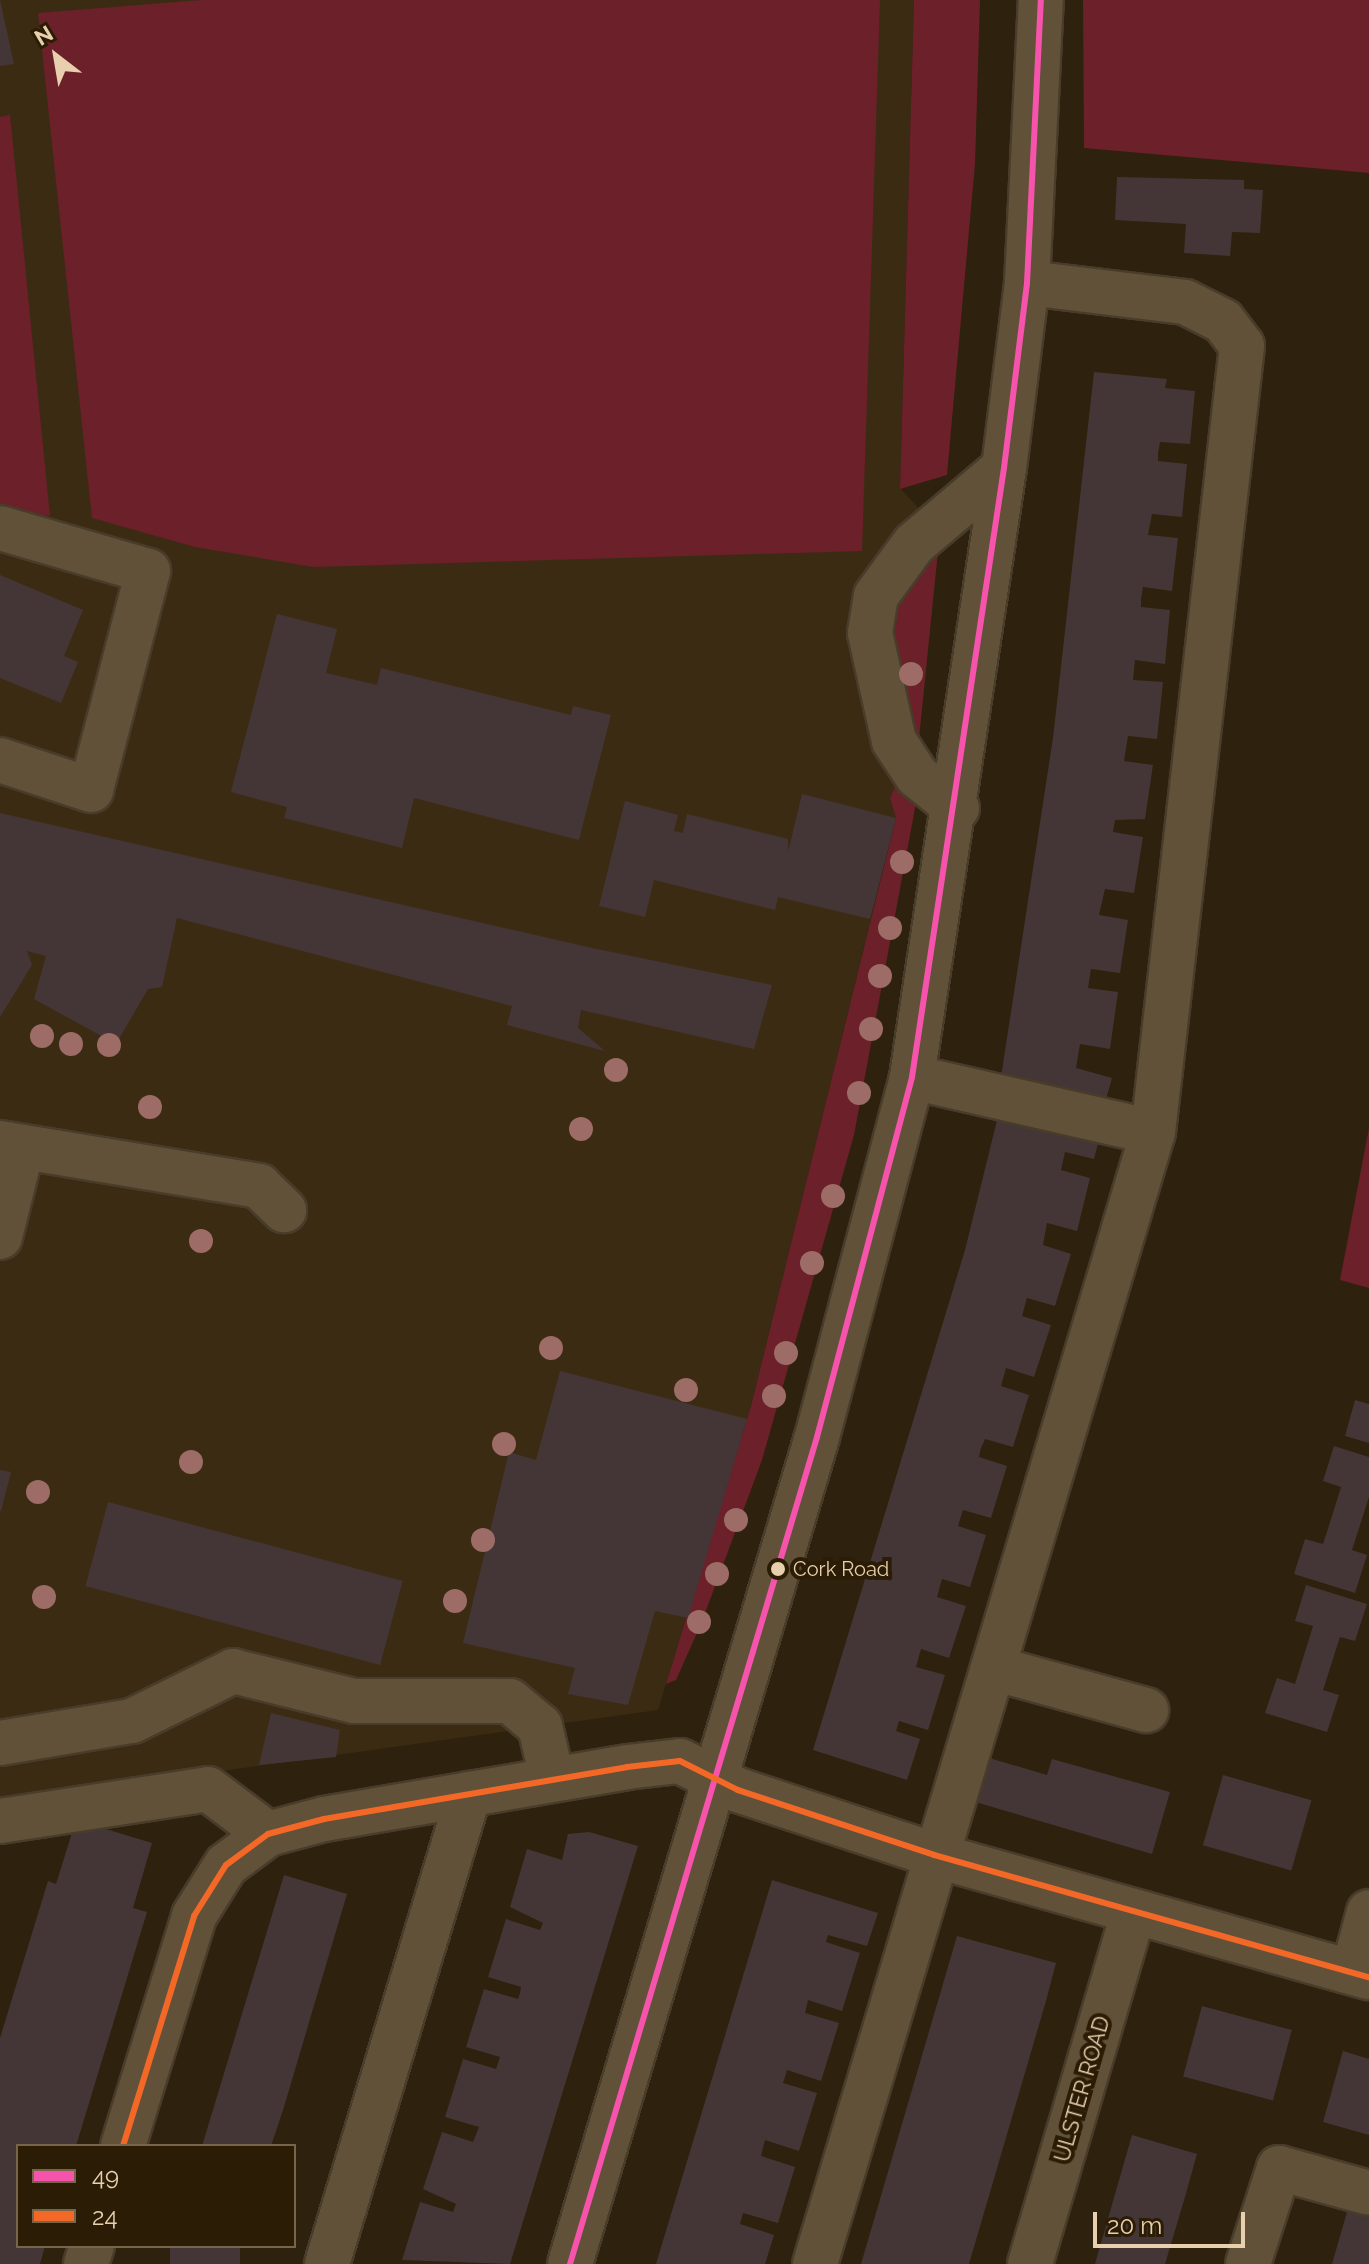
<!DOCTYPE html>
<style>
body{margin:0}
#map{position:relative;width:1369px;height:2264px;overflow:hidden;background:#2e210d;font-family:Raleway,sans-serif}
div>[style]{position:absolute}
.built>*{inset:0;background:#3c2b13}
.green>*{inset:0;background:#6b202a}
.building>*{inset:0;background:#443636;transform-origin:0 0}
.roads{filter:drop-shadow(2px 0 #483c2b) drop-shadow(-2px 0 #483c2b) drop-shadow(0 2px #483c2b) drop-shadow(0 -2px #483c2b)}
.minor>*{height:44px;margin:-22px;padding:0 22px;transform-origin:22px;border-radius:22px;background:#615138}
.bus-1>*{height:6px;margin:-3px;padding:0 3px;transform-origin:3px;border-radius:3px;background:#f653ac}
.bus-2>*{height:6px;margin:-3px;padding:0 3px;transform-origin:3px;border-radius:3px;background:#f36827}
.trees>*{width:24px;height:24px;margin:-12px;border-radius:50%;background:#9d6c66}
.dots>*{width:22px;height:22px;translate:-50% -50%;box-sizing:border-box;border:4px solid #2b1c06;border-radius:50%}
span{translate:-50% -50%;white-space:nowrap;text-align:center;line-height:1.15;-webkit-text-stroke:8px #2b1c06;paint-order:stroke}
.bus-label{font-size:20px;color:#e8cfad}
.left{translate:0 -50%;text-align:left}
.street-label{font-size:22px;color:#e8cfad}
.legend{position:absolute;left:16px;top:2144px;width:280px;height:104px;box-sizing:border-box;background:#2b1c06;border:2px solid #776449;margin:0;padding:10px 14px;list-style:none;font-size:24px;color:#e8cfad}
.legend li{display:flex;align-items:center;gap:16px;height:40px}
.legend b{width:40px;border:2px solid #776449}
.north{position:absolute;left:16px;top:16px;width:80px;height:80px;-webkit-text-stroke:6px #2b1c06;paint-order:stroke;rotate:329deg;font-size:22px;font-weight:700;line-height:32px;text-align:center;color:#e8cfad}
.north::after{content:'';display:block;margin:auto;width:28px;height:36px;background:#e8cfad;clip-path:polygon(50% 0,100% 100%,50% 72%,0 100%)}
.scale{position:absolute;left:1093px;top:2212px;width:152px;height:36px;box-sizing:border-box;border:4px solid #e8cfad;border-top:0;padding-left:10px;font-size:24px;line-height:28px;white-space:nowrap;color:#e8cfad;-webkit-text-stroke:6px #2b1c06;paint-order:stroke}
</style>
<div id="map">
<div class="built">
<div style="clip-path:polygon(0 0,914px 0,900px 488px,940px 531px,918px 748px,890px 799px,896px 818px,751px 1406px,658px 1710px,0 1802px)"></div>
</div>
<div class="green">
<div style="clip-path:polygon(202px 0,880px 0,862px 551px,313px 567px,195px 547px,92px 518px,38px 13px)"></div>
<div style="clip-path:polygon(914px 0,980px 0,975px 164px,947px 475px,900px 489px)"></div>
<div style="clip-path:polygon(1083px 0,1369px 0,1369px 173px,1084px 148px)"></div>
<div style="clip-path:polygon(10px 115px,50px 516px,0 509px,0 117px)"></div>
<div style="clip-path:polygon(940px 531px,918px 748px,893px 688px,892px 598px)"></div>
<div style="clip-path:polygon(899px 776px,916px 803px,854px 1135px,762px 1460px,701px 1624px,676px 1680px,666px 1684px,751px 1406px,896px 818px,890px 799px)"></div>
<div style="clip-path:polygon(1369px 1128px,1369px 1288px,1340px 1280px)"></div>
</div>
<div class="building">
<div style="clip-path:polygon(0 0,14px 64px,0 66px)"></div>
<div style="clip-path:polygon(1117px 177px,1244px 180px,1244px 189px,1263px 190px,1260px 233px,1232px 232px,1230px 256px,1184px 253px,1186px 224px,1115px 220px)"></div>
<div style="clip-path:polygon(1094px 372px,1167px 379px,1165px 388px,1195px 391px,1190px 444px,1160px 442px,1158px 453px,1158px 461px,1187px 464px,1182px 517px,1152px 514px,1148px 535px,1178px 538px,1172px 591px,1143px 587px,1141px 599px,1141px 607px,1170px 610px,1165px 664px,1135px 660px,1133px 680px,1163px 682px,1157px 739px,1128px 736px,1124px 761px,1153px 765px,1145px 819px,1115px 820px,1113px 832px,1143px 837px,1134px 893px,1105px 889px,1099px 915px,1128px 920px,1120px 973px,1091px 969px,1088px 988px,1118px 992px,1110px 1049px,1080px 1044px,1076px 1068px,1112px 1078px,1105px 1103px,1001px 1077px,1053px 738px)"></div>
<div style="clip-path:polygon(0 575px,83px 610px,64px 656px,78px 662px,61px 703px,0 678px)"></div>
<div style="clip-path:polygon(277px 614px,337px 629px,326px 673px,377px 685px,381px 668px,571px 715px,573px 706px,611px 715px,579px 840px,414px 798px,402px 848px,284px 818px,287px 807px,231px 792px)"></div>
<div style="clip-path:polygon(802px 794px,896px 818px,870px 919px,778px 897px,775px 910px,654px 880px,645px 917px,599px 906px,625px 801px,678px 815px,674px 831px,683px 833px,687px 814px,788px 839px,788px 852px)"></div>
<div style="clip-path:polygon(0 813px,592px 948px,772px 985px,754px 1049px,581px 1010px,578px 1028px,605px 1051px,507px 1025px,512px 1006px,177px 918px,162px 987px,148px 989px,116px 1044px,34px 999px,46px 956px,27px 951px,32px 965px,0 1017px)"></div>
<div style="clip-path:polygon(1001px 1104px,1101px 1132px,1094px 1159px,1065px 1152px,1061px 1170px,1090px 1178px,1077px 1231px,1047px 1223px,1043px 1245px,1071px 1254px,1055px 1306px,1027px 1298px,1022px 1316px,1051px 1325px,1034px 1377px,1006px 1368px,1001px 1386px,1029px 1395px,1013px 1447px,985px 1439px,981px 1448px,979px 1457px,1007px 1466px,991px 1518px,963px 1510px,958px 1526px,986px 1535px,970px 1587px,942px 1579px,937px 1597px,966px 1606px,949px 1658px,921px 1649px,916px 1667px,945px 1675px,928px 1730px,899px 1721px,896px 1731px,920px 1739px,907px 1780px,813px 1750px,965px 1250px)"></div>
<div style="clip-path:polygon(560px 1371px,747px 1419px,688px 1618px,655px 1611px,628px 1705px,568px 1694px,575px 1668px,463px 1643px,509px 1452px,536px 1460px)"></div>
<div style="clip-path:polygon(1355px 1400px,1369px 1404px,1369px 1443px,1345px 1436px)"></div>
<div style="clip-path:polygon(1334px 1446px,1369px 1457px,1369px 1497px,1352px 1550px,1367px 1555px,1355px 1593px,1294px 1574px,1305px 1539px,1323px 1544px,1332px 1516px,1341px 1487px,1323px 1481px)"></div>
<div style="clip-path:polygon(0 1470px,11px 1472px,1px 1511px,0 1511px)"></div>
<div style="left:108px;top:1502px;width:305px;height:87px;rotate:15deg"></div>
<div style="clip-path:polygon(1306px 1585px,1367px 1604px,1355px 1641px,1340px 1637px,1323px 1690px,1339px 1695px,1327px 1732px,1265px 1713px,1277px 1678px,1295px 1684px,1313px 1626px,1295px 1621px)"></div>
<div style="clip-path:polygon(271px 1713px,340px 1730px,336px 1757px,259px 1765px)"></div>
<div style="clip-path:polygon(986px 1757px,1047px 1775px,1052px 1759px,1170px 1792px,1152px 1854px,972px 1801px)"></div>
<div style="left:1223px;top:1775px;width:92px;height:73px;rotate:16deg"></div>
<div style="clip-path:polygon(76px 1820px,152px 1843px,133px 1908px,147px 1912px,76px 2146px,18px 2146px,18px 2246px,45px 2246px,40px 2264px,0 2264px,0 2038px,48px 1881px,56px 1884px)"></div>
<div style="clip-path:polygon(589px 1832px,638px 1846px,510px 2264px,402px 2260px,420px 2202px,453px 2212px,456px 2204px,423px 2189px,442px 2132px,473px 2142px,479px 2127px,445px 2117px,463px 2059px,496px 2069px,500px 2057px,466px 2047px,484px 1989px,518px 1999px,520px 1993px,521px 1987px,488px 1977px,506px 1919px,540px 1930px,543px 1923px,510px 1907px,527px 1849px,562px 1860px,568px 1834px)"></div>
<div style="clip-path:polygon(284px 1875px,347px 1894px,284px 2107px,271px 2146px,202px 2146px)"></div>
<div style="clip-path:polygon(772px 1880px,878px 1913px,867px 1946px,828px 1935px,826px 1942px,860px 1953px,842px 2011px,808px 2000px,805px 2013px,839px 2023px,821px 2081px,787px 2070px,785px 2077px,783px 2083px,817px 2093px,799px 2151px,765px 2140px,761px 2156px,795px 2167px,778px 2223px,743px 2213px,740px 2224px,774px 2235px,765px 2264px,656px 2264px)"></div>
<div style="clip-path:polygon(957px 1936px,1056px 1963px,1046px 2001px,969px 2264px,861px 2264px)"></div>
<div style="left:1202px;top:2006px;width:93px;height:73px;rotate:15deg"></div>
<div style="clip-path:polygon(1343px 2051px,1369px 2059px,1369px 2135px,1323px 2122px)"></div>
<div style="clip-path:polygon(1132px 2135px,1197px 2154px,1185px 2197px,1165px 2264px,1095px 2264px)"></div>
<div style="clip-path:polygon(1351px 2198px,1369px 2204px,1369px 2264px,1332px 2264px)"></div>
<div style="left:170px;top:2246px;width:70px;height:19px"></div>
</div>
<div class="roads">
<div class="minor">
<div style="left:0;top:528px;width:154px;rotate:16.2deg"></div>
<div style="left:148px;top:571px;width:226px;rotate:104.6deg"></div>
<div style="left:91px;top:790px;width:96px;rotate:-161.8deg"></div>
<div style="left:957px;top:808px;width:51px;rotate:-141.3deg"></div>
<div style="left:917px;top:776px;width:42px;rotate:-123.3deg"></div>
<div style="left:894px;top:741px;width:111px;rotate:-102.5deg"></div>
<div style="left:870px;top:633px;width:37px;rotate:-81deg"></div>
<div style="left:876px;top:596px;width:64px;rotate:-53.8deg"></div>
<div style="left:914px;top:544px;width:118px;rotate:-40.2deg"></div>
<div style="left:912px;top:1077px;width:247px;rotate:12.9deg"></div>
<div style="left:0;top:1143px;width:263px;rotate:9.4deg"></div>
<div style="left:259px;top:1186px;width:35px;rotate:44deg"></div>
<div style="left:0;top:1237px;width:92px;rotate:-76.1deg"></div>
<div style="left:993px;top:1668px;width:159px;rotate:15.4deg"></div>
<div style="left:0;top:1743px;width:134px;rotate:-9.5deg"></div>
<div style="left:132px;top:1721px;width:113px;rotate:-26.3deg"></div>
<div style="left:233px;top:1671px;width:125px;rotate:13.9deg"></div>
<div style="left:354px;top:1701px;width:156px"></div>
<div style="left:510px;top:1701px;width:39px;rotate:40deg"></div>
<div style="left:540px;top:1726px;width:53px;rotate:77deg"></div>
<div style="left:0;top:1821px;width:210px;rotate:-8.7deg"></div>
<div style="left:208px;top:1789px;width:75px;rotate:36.9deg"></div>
<div style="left:1353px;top:1972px;width:62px;rotate:-75.1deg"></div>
<div style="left:123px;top:2146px;width:241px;rotate:-72.8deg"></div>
<div style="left:194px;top:1916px;width:60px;rotate:-57.9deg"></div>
<div style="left:226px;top:1865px;width:52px;rotate:-36.4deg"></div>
<div style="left:268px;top:1834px;width:58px;rotate:-15deg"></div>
<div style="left:324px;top:1819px;width:307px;rotate:-9.7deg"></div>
<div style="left:627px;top:1767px;width:53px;rotate:-6.5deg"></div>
<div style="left:680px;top:1761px;width:65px;rotate:26.6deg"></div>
<div style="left:738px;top:1790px;width:206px;rotate:18.3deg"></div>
<div style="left:934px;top:1855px;width:452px;rotate:15.7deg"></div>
<div style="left:86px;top:2264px;width:19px;rotate:-72deg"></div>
<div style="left:327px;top:2264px;width:491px;rotate:-73.2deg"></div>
<div style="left:570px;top:2264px;width:863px;rotate:-73.37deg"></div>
<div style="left:817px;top:1437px;width:372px;rotate:-75.2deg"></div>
<div style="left:912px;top:1077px;width:616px;rotate:-81.41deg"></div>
<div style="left:1004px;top:468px;width:186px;rotate:-82.9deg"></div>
<div style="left:1027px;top:283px;width:283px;rotate:-87.2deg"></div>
<div style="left:815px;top:2264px;width:1181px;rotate:-73.38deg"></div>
<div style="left:1153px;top:1132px;width:791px;rotate:-83.54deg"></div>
<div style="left:1242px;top:346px;width:31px;rotate:-127deg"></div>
<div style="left:1223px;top:321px;width:42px;rotate:-153.4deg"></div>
<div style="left:1185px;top:302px;width:159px;rotate:-173.1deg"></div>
<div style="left:1030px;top:2264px;width:365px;rotate:-73.6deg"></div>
<div style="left:1248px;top:2264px;width:101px;rotate:-72.1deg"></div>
<div style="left:1279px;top:2168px;width:93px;rotate:15.5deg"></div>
</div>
</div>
<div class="bus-1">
<div style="left:570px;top:2264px;width:863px;rotate:-73.37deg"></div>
<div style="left:817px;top:1437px;width:372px;rotate:-75.2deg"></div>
<div style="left:912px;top:1077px;width:616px;rotate:-81.41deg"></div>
<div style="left:1004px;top:468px;width:186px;rotate:-82.9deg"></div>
<div style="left:1027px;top:283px;width:283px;rotate:-87.2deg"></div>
</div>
<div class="bus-2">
<div style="left:123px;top:2146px;width:241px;rotate:-72.8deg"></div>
<div style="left:194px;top:1916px;width:60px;rotate:-57.9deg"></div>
<div style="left:226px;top:1865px;width:52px;rotate:-36.4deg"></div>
<div style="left:268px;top:1834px;width:58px;rotate:-15deg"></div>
<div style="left:324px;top:1819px;width:307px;rotate:-9.7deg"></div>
<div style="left:627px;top:1767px;width:53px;rotate:-6.5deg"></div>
<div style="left:680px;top:1761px;width:65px;rotate:26.6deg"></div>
<div style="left:738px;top:1790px;width:206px;rotate:18.3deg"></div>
<div style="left:934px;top:1855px;width:452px;rotate:15.7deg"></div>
</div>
<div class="trees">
<div style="left:911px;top:674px"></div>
<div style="left:902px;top:862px"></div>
<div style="left:890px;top:928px"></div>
<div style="left:880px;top:976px"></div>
<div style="left:871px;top:1029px"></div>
<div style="left:42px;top:1036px"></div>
<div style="left:71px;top:1044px"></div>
<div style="left:109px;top:1045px"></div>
<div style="left:616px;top:1070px"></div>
<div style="left:859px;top:1093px"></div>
<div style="left:150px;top:1107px"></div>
<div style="left:581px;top:1129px"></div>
<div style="left:833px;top:1196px"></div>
<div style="left:201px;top:1241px"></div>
<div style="left:812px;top:1263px"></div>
<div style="left:551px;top:1348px"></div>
<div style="left:786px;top:1353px"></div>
<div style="left:686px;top:1390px"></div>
<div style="left:774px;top:1396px"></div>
<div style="left:504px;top:1444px"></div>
<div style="left:191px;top:1462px"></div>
<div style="left:38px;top:1492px"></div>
<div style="left:736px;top:1520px"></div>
<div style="left:483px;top:1540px"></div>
<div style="left:717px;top:1574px"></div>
<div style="left:44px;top:1597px"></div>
<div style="left:455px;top:1601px"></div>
<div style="left:699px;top:1622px"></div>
</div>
<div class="dots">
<div style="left:778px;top:1569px;background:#e8cfad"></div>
</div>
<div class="bus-label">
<span class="left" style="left:793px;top:1569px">Cork Road</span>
</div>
<div class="street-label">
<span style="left:1082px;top:2089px;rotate:-74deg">ULSTER ROAD</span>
</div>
<ul class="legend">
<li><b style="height:10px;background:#f653ac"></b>49</li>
<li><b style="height:10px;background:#f36827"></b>24</li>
</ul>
<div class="north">N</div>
<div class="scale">20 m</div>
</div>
